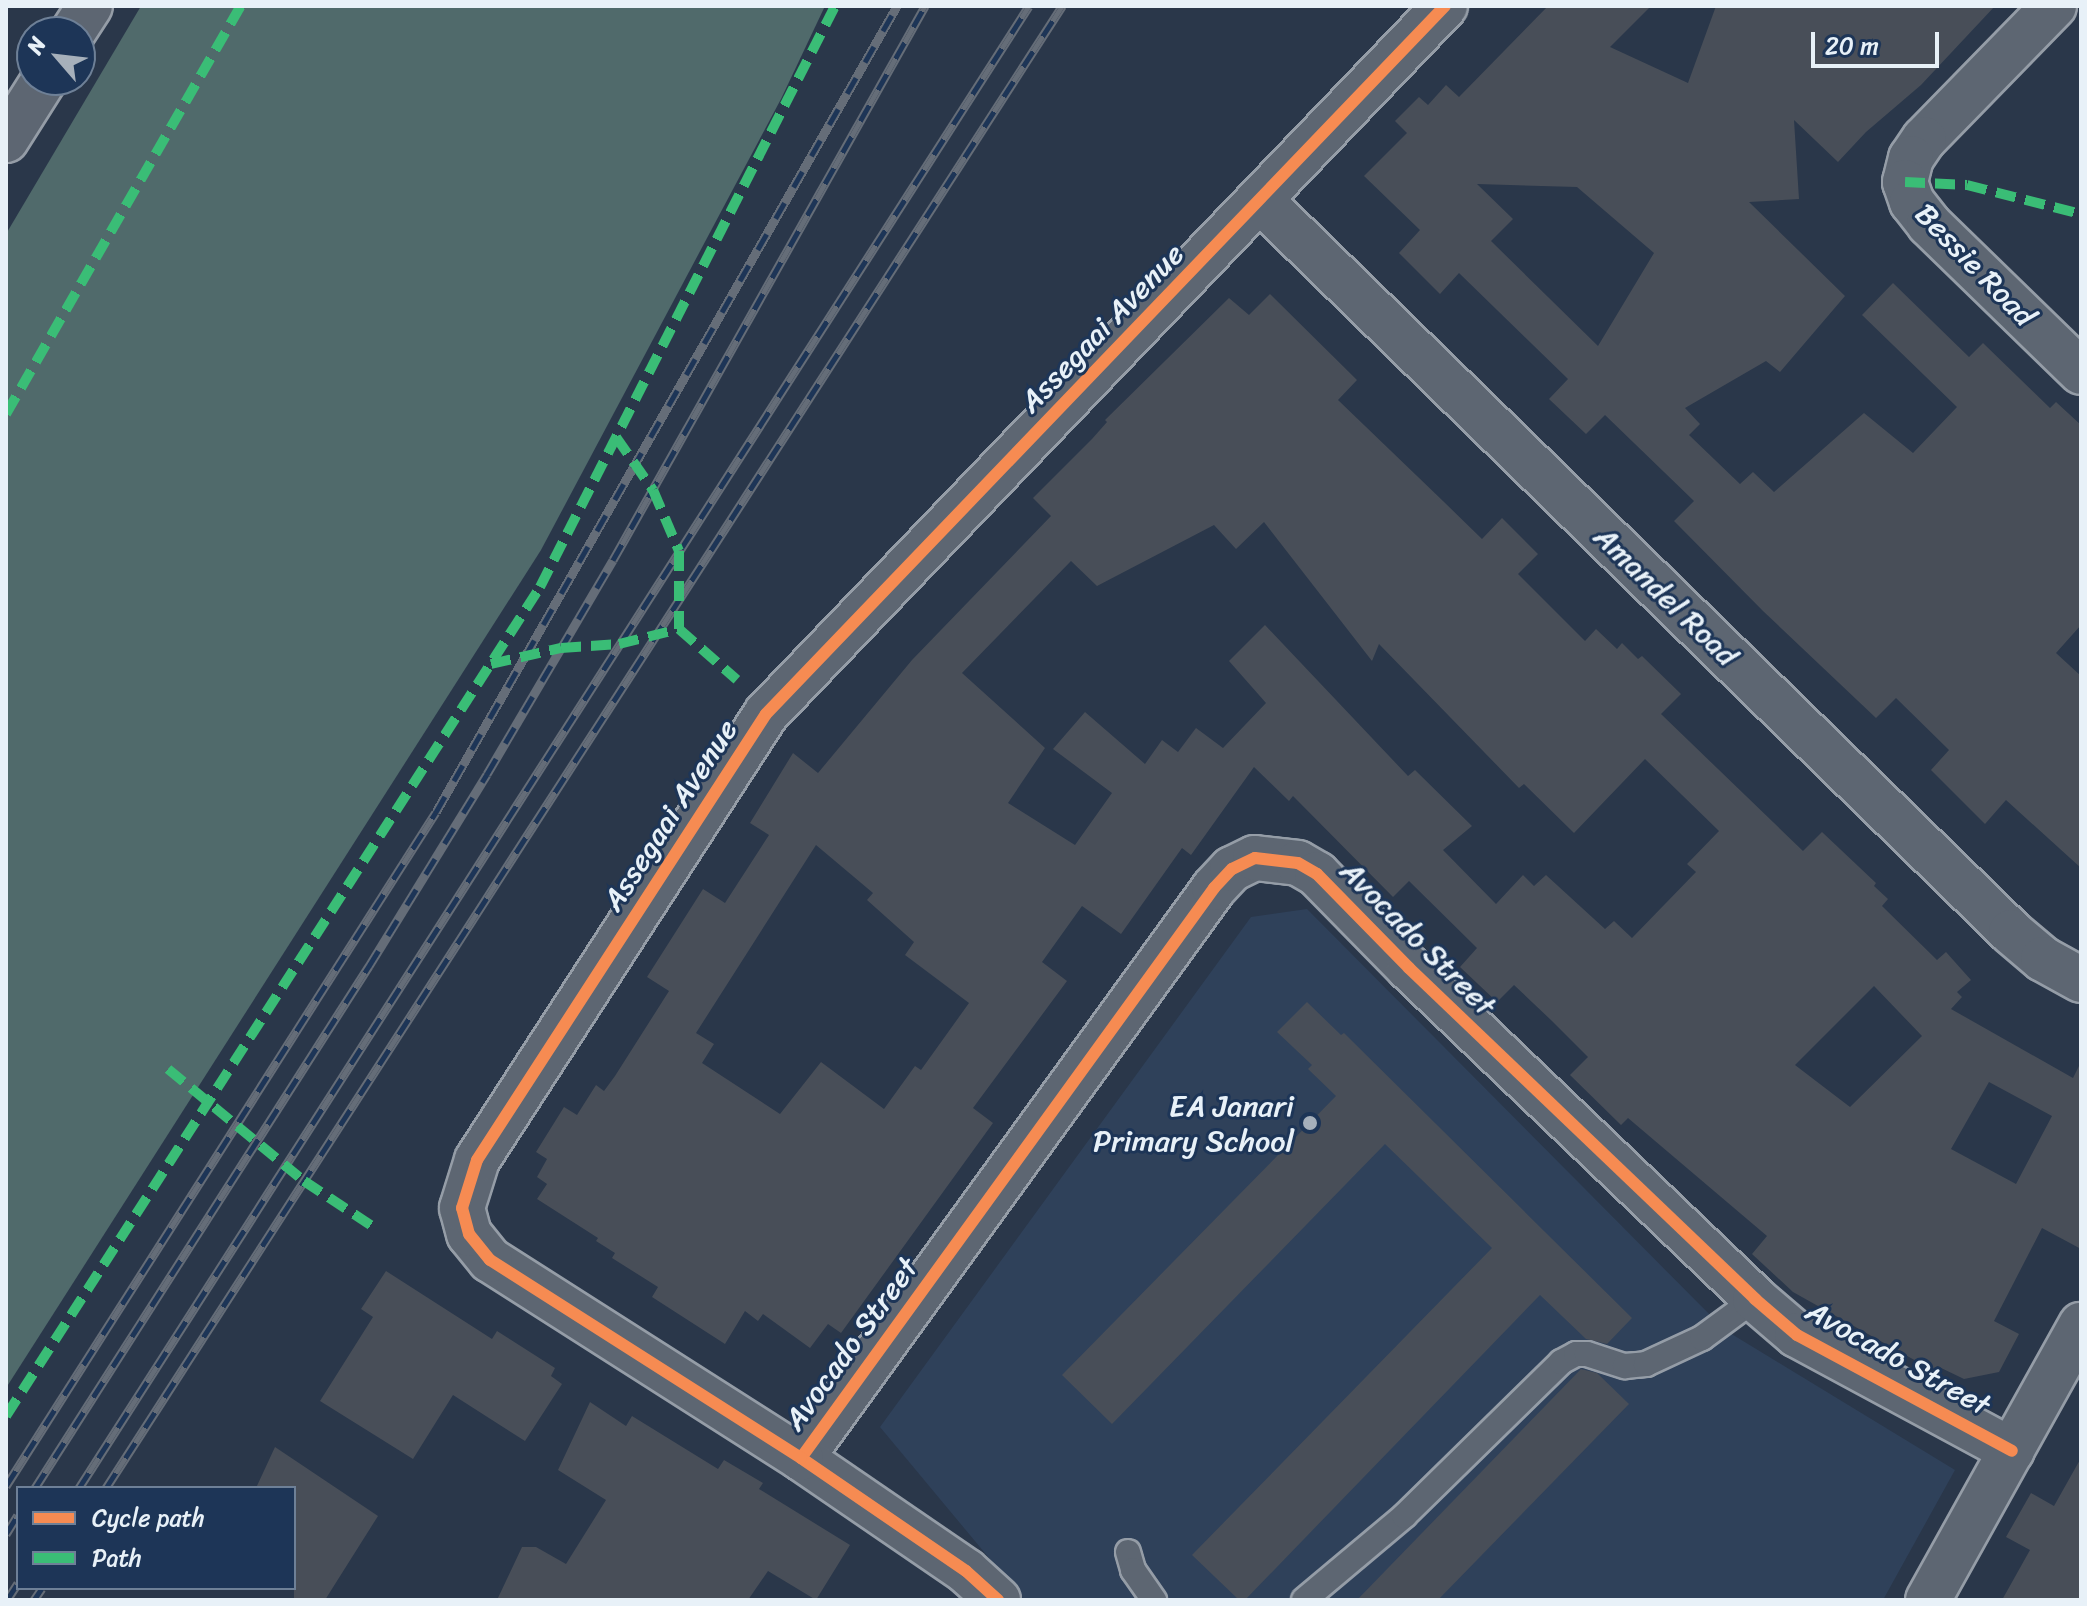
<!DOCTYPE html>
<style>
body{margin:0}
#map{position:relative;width:2087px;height:1606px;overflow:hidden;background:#2a374a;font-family:Sriracha,sans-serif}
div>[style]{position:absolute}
.built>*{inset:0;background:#2f415a}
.green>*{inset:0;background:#506a6b}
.building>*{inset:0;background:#484e58}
.roads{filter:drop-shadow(2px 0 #959da7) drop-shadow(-2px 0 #959da7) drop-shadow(0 2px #959da7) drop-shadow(0 -2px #959da7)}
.service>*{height:24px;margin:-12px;padding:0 12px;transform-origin:12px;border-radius:12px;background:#5d6672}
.minor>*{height:44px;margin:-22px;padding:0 22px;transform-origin:22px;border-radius:22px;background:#5d6672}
.rail>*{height:9px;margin-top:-4.5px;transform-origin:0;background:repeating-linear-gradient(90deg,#1d3557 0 18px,#656d78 0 36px);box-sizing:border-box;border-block:2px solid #656d78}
.quiet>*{height:10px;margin-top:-5px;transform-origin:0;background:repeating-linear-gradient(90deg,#3abd76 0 20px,transparent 0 30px)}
.cycleway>*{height:12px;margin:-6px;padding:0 6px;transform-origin:6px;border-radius:6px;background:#f68b52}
.dots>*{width:22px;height:22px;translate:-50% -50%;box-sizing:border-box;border:4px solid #1d3557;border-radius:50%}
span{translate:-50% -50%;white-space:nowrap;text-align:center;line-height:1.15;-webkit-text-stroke:6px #1d3557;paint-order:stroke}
.street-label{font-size:30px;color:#e8f1f8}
.poi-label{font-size:30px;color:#e8f1f8}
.right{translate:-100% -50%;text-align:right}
.frame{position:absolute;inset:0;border:8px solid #e8f1f8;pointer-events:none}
.legend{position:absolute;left:16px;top:1486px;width:280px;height:104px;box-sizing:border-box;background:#1d3557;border:2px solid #6e8097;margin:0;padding:10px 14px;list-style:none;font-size:24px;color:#e8f1f8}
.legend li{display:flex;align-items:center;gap:16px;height:40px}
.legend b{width:40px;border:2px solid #6e8097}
.north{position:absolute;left:16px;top:16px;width:80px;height:80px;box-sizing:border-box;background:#1d3557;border:2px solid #6e8097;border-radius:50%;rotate:298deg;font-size:22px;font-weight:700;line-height:32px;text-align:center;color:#e8f1f8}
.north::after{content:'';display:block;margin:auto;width:28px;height:36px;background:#a6b0bb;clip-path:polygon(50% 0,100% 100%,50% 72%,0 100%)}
.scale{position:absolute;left:1811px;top:32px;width:128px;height:36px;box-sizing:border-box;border:4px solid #e8f1f8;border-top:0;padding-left:10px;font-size:24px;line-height:28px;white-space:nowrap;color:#e8f1f8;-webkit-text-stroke:6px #1d3557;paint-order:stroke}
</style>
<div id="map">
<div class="built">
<div style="clip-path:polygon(1307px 909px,1725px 1330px,1955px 1470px,1883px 1600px,1024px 1600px,880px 1427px,1251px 917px)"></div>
</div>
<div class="green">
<div style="clip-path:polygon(141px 6px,825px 6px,781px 99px,541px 550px,6px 1388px,6px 234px)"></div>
</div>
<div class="building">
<div style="clip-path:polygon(evenodd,1548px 6px,1651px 6px,1610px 47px,1688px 83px,1716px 6px,1995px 6px,1921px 85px,1866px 132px,1838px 162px,1794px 120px,1799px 199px,1749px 202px,1845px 296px,1780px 372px,1766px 361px,1685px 408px,1700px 424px,1689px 435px,1740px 484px,1753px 472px,1774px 492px,1864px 413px,1913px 453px,1957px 407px,1862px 315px,1893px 283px,1969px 357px,1983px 343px,2050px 408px,2056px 402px,2081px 425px,2081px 625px,2056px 653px,2081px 676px,2081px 868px,2006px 800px,1985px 824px,1931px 770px,1949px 750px,1896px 698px,1876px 718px,1763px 611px,1674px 521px,1694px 501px,1605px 415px,1586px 434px,1549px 399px,1568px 379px,1459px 273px,1440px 294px,1399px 253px,1420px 230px,1364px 176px,1407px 133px,1395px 121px,1419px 97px,1428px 105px,1446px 85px,1459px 97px,1548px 6px,1477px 184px,1577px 187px,1654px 253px,1598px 346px,1491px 241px,1513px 219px,1477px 184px)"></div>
<div style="clip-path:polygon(evenodd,1270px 294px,1357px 380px,1338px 400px,1443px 501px,1482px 539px,1502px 518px,1538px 554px,1518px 574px,1585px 641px,1596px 629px,1617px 649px,1622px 643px,1638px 659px,1642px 656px,1681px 694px,1661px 714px,1803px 851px,1822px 832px,1876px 883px,1874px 886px,1888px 899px,1882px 906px,1937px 960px,1946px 952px,1971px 980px,1957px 992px,1962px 997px,1951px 1009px,2073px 1078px,2081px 1062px,2081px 1249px,2042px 1228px,1994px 1321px,2019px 1334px,1999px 1372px,1964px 1379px,1937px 1366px,1934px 1371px,1793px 1292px,1752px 1254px,1767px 1236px,1628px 1118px,1621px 1125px,1570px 1075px,1588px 1057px,1552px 1021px,1514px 985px,1497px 1002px,1460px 967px,1477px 948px,1409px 881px,1393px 897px,1293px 796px,1289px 801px,1254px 767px,1191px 855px,1182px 848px,1121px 934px,1082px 906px,1042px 962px,1067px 981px,973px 1108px,993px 1123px,841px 1333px,828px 1324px,810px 1348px,763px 1314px,758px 1321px,745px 1311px,725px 1344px,652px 1297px,658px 1287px,612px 1258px,615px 1253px,596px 1241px,598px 1238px,537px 1199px,547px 1184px,537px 1177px,547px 1159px,536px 1152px,564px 1107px,577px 1115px,596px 1085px,604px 1091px,615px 1076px,669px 991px,647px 977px,703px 889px,725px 903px,769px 835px,750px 823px,793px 753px,818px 773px,912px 660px,1051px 516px,1033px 498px,1092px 439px,1107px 422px,1105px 420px,1229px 298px,1249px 315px,1270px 294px,1264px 522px,1372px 661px,1379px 644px,1519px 788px,1524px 784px,1574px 833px,1645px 759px,1719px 831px,1687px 864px,1696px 872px,1632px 938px,1614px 921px,1605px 929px,1546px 875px,1534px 886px,1523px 875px,1496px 904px,1443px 850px,1472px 826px,1415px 770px,1408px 776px,1265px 625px,1229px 661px,1266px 703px,1223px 748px,1196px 728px,1178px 752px,1162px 740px,1145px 764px,1085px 712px,1053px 749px,1112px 793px,1075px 845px,1008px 803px,1045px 748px,962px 673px,1071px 561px,1097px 586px,1214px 525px,1236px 549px,1264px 522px,1270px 294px,816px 845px,873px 893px,867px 900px,914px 942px,905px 955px,969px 1003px,921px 1070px,915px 1066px,884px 1109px,821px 1062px,780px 1114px,702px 1063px,714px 1044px,696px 1033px,816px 845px,1270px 294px,1874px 986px,1922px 1036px,1850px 1107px,1795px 1065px,1874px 986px,1270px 294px,1989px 1082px,2052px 1116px,2016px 1184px,1951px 1149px,1989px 1082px)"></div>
<div style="clip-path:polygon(1307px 1002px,1341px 1035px,1344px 1033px,1632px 1318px,1607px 1344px,1586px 1339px,1540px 1295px,1245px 1600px,1239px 1600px,1192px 1555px,1492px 1248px,1385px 1144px,1112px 1424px,1062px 1375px,1336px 1096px,1308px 1069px,1312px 1065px,1277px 1032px)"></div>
<div style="clip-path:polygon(386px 1271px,492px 1339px,497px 1331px,555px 1368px,551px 1376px,562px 1384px,525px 1441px,453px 1395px,413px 1459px,320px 1401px,373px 1317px,361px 1309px)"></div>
<div style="clip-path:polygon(1581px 1369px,1597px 1373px,1629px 1404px,1438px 1600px,1357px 1600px)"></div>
<div style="clip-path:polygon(590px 1402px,626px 1426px,632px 1416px,718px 1469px,724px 1460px,763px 1483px,759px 1489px,850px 1545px,816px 1600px,768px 1571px,748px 1600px,497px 1600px,522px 1547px,536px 1547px,566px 1564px,606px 1500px,558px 1470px)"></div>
<div style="clip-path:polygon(275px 1447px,378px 1516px,325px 1600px,294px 1600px,294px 1488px,256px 1488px)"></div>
<div style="clip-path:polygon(2081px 1458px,2081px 1600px,2002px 1600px,2030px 1550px,2006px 1537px,2031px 1493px,2054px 1506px)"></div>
</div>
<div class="roads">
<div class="service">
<div style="left:1128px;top:1552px;width:19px;rotate:74deg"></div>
<div style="left:1133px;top:1570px;width:37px;rotate:55deg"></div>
<div style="left:1304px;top:1600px;width:131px;rotate:-40deg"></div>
<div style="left:1404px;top:1516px;width:220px;rotate:-44.4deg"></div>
<div style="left:1561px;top:1362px;width:17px;rotate:-28deg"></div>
<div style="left:1576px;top:1354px;width:11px"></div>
<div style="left:1587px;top:1354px;width:40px;rotate:18deg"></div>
<div style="left:1625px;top:1366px;width:21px;rotate:-5deg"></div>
<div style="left:1646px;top:1364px;width:62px;rotate:-24.9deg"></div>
<div style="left:1702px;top:1338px;width:66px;rotate:-36.3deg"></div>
</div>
<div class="minor">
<div style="left:2054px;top:6px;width:186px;rotate:134.3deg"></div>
<div style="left:1924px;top:139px;width:23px;rotate:124deg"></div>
<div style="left:1911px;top:158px;width:25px;rotate:104deg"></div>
<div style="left:1905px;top:182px;width:21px;rotate:71deg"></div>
<div style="left:1912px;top:202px;width:28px;rotate:52deg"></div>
<div style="left:1929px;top:224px;width:212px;rotate:44.2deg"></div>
<div style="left:73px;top:32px;width:31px;rotate:-57deg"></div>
<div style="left:6px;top:140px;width:71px;rotate:-57.7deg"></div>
<div style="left:1261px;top:201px;width:1047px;rotate:44.26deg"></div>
<div style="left:2011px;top:932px;width:42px;rotate:40.2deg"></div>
<div style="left:2043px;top:959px;width:43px;rotate:28.9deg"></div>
<div style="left:801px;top:1458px;width:704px;rotate:-54.07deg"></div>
<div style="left:1214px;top:888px;width:26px;rotate:-47deg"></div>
<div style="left:1232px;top:869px;width:25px;rotate:-26deg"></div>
<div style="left:1255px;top:858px;width:43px;rotate:6.6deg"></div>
<div style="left:1298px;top:863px;width:22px;rotate:30deg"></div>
<div style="left:1317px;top:874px;width:132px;rotate:45.6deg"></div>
<div style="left:1409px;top:968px;width:479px;rotate:43.7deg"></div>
<div style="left:1755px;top:1299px;width:55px;rotate:40.6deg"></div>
<div style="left:1797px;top:1335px;width:244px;rotate:28.3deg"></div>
<div style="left:998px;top:1600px;width:43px;rotate:-137.8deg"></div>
<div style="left:966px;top:1571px;width:200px;rotate:-145.6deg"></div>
<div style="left:801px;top:1458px;width:369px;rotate:-147.5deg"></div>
<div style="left:490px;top:1260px;width:33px;rotate:-129deg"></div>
<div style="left:469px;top:1234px;width:27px;rotate:-105deg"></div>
<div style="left:462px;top:1208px;width:50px;rotate:-72.6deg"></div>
<div style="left:477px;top:1160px;width:531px;rotate:-57.06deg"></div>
<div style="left:766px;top:714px;width:981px;rotate:-46.2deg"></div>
<div style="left:1928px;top:1600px;width:315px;rotate:-60.9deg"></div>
</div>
</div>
<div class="rail">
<div style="left:6px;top:1486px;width:799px;rotate:-57.46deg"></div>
<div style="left:436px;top:812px;width:929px;rotate:-60.23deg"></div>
<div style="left:35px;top:1488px;width:620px;rotate:-57.39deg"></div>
<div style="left:369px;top:966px;width:225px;rotate:-58.4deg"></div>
<div style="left:487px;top:774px;width:248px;rotate:-59.5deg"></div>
<div style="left:613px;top:560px;width:636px;rotate:-60.61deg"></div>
<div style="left:79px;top:1488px;width:1760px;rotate:-57.34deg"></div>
<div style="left:106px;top:1488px;width:1764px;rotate:-57.17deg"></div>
<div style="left:6px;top:1534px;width:22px;rotate:-58deg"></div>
<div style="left:7px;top:1600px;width:20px;rotate:-57deg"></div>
<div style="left:34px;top:1600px;width:14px;rotate:-56deg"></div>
</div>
<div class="quiet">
<div style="left:1905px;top:182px;width:62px;rotate:2.8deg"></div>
<div style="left:1967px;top:185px;width:118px;rotate:14.3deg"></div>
<div style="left:6px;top:414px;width:471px;rotate:-60.1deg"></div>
<div style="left:616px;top:437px;width:65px;rotate:55.1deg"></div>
<div style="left:653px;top:490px;width:66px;rotate:66.9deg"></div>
<div style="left:679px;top:551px;width:78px;rotate:90deg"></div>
<div style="left:491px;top:664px;width:72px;rotate:-12.9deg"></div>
<div style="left:561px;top:648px;width:58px;rotate:-3.9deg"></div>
<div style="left:619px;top:644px;width:62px;rotate:-14deg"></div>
<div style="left:679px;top:629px;width:77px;rotate:41.3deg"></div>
<div style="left:168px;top:1069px;width:176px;rotate:39.5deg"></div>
<div style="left:304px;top:1181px;width:89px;rotate:33.5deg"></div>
<div style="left:6px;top:1416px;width:986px;rotate:-57.21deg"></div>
<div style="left:540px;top:587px;width:652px;rotate:-63.08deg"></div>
</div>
<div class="cycleway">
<div style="left:801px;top:1458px;width:704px;rotate:-54.07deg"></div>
<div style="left:1214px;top:888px;width:26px;rotate:-47deg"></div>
<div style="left:1232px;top:869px;width:25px;rotate:-26deg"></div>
<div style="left:1255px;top:858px;width:43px;rotate:6.6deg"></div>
<div style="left:1298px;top:863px;width:22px;rotate:30deg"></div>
<div style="left:1317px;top:874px;width:132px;rotate:45.6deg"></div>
<div style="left:1409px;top:968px;width:479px;rotate:43.7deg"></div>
<div style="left:1755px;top:1299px;width:55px;rotate:40.6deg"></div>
<div style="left:1797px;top:1335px;width:244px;rotate:28.3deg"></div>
<div style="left:998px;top:1600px;width:43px;rotate:-137.8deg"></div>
<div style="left:966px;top:1571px;width:200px;rotate:-145.6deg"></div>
<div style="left:801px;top:1458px;width:369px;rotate:-147.5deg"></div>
<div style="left:490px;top:1260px;width:33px;rotate:-129deg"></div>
<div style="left:469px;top:1234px;width:27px;rotate:-105deg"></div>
<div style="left:462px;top:1208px;width:50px;rotate:-72.6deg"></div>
<div style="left:477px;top:1160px;width:531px;rotate:-57.06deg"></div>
<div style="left:766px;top:714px;width:981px;rotate:-46.2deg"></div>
</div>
<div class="dots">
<div style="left:1310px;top:1123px;background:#a6b0bb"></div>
</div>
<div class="street-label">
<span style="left:1975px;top:265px;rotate:46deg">Bessie Road</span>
<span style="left:1102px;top:328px;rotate:-46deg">Assegaai Avenue</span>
<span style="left:1666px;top:596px;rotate:44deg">Amandel Road</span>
<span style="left:670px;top:815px;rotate:-57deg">Assegaai Avenue</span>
<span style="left:1418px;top:938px;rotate:45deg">Avocado Street</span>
<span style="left:851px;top:1344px;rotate:-54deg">Avocado Street</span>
<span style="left:1898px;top:1358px;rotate:29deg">Avocado Street</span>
</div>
<div class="poi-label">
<span class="right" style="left:1294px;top:1123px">EA Janari<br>Primary School</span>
</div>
<div class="frame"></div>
<ul class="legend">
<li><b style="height:10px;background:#f68b52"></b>Cycle path</li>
<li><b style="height:10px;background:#3abd76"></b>Path</li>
</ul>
<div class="north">N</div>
<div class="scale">20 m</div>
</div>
